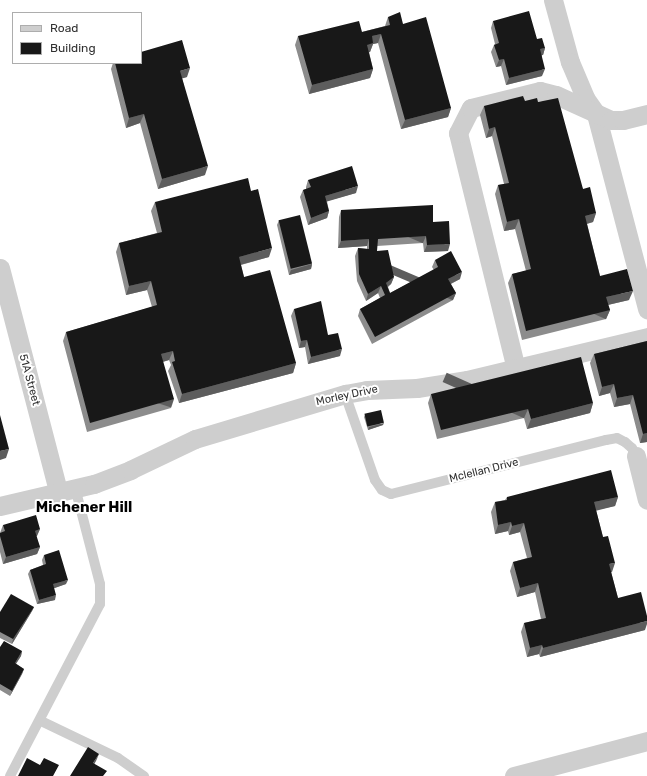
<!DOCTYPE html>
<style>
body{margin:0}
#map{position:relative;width:647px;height:776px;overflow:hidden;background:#fff;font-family:Rubik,sans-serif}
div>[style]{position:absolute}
.service>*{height:10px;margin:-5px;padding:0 5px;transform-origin:5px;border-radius:5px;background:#cecece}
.minor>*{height:19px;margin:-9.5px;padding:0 9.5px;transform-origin:9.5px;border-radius:9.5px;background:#cecece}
.wall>*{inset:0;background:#8c8c8c}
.shaded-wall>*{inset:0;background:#5d5d5d;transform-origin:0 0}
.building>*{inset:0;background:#181818;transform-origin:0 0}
span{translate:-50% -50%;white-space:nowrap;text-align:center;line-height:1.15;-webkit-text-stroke:4px #fff;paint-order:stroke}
.street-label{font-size:11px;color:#313131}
.district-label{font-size:15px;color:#000;font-weight:700}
.legend{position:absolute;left:12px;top:12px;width:130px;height:52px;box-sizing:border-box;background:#fff;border:1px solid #adadad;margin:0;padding:5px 7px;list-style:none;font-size:12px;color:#313131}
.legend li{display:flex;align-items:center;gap:8px;height:20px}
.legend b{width:20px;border:1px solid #adadad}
</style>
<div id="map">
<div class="service">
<div style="left:345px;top:394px;width:91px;rotate:70.8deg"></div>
<div style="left:375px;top:480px;width:12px;rotate:55deg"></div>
<div style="left:382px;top:490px;width:10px;rotate:24deg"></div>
<div style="left:391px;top:494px;width:222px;rotate:-14.1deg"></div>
<div style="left:606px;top:440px;width:11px;rotate:-10deg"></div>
<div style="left:617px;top:438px;width:9px;rotate:27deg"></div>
<div style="left:625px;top:442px;width:9px;rotate:41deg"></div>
<div style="left:632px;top:448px;width:9px;rotate:63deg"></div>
<div style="left:41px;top:721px;width:85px;rotate:25.7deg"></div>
<div style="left:118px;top:758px;width:32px;rotate:35deg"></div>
<div style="left:10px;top:776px;width:194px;rotate:-62.4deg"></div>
<div style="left:100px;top:604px;width:20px;rotate:-90deg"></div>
<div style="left:100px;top:584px;width:100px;rotate:-104.5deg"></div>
</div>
<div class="minor">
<div style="left:553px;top:0;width:64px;rotate:74.7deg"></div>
<div style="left:570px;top:62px;width:39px;rotate:67deg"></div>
<div style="left:585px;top:98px;width:19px;rotate:55deg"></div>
<div style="left:596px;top:114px;width:202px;rotate:75.3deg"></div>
<div style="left:0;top:268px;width:230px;rotate:75.4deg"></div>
<div style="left:516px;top:369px;width:243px;rotate:-103.8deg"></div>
<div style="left:458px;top:133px;width:28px;rotate:-63deg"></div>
<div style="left:471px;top:108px;width:71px;rotate:-13.8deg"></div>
<div style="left:540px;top:91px;width:16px;rotate:14deg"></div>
<div style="left:556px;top:95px;width:60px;rotate:24.4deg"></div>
<div style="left:611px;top:120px;width:12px"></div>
<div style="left:623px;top:120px;width:25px;rotate:-14deg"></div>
<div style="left:636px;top:456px;width:45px;rotate:76deg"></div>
<div style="left:0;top:506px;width:97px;rotate:-13.2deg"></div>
<div style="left:94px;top:484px;width:39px;rotate:-21deg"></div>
<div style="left:130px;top:470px;width:72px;rotate:-25.5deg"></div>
<div style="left:195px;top:439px;width:157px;rotate:-16.7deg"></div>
<div style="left:345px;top:394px;width:22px;rotate:-10deg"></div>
<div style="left:367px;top:390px;width:50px;rotate:-2.3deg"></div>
<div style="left:417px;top:388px;width:51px;rotate:-9.1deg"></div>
<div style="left:467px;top:380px;width:185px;rotate:-13.4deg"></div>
<div style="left:514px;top:776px;width:138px;rotate:-14.7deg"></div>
</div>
<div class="wall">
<div style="clip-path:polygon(388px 17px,403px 24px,451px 108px,448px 117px,401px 129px,378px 43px,373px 44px,370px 52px,369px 52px,373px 69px,370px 78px,309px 94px,295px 45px,298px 36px,362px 32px,385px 26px)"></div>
<div style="clip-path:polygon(493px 21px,537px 39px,545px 48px,543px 55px,542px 55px,542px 76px,506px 85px,501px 66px,496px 67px,491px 52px,494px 45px,495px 44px,491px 28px)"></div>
<div style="clip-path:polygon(113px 63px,141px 63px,187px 77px,182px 78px,205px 175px,158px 189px,140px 123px,126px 128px,111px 69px)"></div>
<div style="clip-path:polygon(525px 101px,538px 102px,583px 189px,596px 213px,593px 222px,587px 224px,600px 276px,629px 300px,608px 305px,610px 310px,606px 319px,522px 340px,508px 283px,512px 274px,526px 271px,515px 229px,504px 231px,495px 194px,498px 185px,504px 184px,492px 136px,486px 138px,480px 115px,484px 106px)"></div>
<div style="clip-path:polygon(308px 180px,356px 193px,327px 201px,329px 211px,327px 218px,308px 225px,300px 197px,303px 190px,306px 189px,306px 187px)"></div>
<div style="clip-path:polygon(155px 202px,269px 257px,241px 265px,244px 277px,296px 363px,293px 373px,179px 403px,168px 371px,171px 365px,169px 360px,163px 362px,171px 408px,87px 432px,63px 341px,66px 332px,152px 307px,147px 290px,126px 295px,116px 252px,119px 243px,157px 233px,151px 211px)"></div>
<div style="clip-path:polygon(341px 210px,433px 222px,448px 251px,424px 252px,423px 243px,377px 246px,377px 251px,394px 277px,391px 284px,388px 287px,390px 293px,434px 270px,432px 267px,435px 260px,460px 279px,451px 284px,456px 293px,453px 300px,372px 344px,358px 316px,360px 309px,380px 298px,378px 293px,366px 301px,357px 281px,355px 256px,358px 248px,367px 249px,367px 246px,338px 248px,339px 217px)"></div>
<div style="clip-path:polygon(279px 220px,312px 264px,311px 269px,289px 275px,277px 225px)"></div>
<div style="clip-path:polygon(294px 309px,328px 335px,340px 356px,308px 364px,305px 347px,299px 348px,291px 316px)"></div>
<div style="clip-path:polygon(647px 341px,647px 442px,640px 443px,630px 404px,614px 407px,610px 393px,599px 396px,590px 363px,594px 354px)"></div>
<div style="clip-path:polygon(431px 394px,593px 403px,590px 413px,527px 429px,524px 418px,437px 439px,428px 403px)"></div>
<div style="clip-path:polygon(365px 415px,383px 425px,368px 430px,364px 417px)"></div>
<div style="clip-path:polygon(507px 497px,618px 497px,615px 506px,596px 510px,612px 572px,611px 572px,618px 598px,645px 630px,540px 657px,539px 654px,527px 657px,521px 632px,524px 623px,541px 619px,535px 592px,517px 597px,510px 571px,513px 562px,527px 558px,520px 532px,509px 535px,508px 531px,495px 534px,491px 512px,495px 502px,505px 500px)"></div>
<div style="clip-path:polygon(3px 525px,40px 529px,36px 537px,40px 547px,37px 554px,3px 564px,0 552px,0 533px)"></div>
<div style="clip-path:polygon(44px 555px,66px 584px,54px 588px,55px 600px,37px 604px,28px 574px,30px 570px,43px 565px,42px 560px)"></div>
<div style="clip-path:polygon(34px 607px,32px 611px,12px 644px,0 638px,0 612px)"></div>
<div style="clip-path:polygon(0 647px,22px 651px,21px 656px,16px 664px,24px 669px,22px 674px,10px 696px,0 690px)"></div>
</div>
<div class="shaded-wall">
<div style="clip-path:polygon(381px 34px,378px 43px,373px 44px,370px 52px,364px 54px,367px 45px,372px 36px)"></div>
<div style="clip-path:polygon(545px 48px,543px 55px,537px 56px,540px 49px)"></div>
<div style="clip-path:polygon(504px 59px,501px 66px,496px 67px,499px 60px)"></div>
<div style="clip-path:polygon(190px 68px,187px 77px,177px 80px,180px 71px)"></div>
<div style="clip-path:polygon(373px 69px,370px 78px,309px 94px,312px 85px)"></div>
<div style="clip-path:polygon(545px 69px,542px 76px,506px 85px,509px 78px)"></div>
<div style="clip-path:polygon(451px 108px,448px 117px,401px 129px,405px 120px)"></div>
<div style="clip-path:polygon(144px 114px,140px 123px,126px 128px,129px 118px)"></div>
<div style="clip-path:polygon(495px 127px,492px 136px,486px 138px,489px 129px)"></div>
<div style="clip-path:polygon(208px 166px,205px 175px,158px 189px,162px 179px)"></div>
<div style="clip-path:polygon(358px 186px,356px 193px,322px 203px,325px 196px)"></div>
<div style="clip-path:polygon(329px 211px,327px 218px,308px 225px,311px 218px)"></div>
<div style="clip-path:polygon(596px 213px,593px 222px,582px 225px,585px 216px)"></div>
<div style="clip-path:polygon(519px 219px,515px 229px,504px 231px,507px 222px)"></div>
<div style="left:426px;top:236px;width:8px;height:48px;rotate:113deg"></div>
<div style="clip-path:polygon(369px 239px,367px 246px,338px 248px,341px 241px)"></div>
<div style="clip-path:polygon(450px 244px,448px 251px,424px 252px,427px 245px)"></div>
<div style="clip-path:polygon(272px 248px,269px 257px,236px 266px,239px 257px)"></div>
<div style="clip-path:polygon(312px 264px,311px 269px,289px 275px,291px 270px)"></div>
<div style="clip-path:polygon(462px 272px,460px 279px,446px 286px,448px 279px)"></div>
<div style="clip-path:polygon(394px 277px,391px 284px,383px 290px,386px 283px)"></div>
<div style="clip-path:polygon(151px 281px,147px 290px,126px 295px,129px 286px)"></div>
<div style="clip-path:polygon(381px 286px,378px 293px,366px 301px,368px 294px)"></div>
<div style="clip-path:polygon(633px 291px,629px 300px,603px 306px,606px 297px)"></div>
<div style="left:456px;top:293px;width:8px;height:92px;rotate:113deg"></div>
<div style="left:610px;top:310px;width:10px;height:87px;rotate:114deg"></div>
<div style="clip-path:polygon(307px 340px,305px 347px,299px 348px,301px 341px)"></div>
<div style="clip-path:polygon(342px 349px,340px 356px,308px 364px,311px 357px)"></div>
<div style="clip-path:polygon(173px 351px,169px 360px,158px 363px,161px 354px)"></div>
<div style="clip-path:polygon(296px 363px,293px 373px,179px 403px,182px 394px)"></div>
<div style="clip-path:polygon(614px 384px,610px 393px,599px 396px,602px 387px)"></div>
<div style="clip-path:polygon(633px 395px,630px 404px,614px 407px,617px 398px)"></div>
<div style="left:174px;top:399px;width:9px;height:87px;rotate:108deg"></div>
<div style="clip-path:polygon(593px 403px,590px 413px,527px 429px,531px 419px)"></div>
<div style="left:528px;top:409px;width:10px;height:89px;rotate:114deg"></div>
<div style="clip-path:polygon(384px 423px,383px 425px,368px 430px,369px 427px)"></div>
<div style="clip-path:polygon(647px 433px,647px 442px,640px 443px,643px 434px)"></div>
<div style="clip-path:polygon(9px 449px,6px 458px,0 460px,0 451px)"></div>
<div style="clip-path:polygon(618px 497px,615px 506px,591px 512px,594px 502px)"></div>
<div style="clip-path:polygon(511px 522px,508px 531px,495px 534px,498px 525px)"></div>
<div style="clip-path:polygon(524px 523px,520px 532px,509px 535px,512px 526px)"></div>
<div style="clip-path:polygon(40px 529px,37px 536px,32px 538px,35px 531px)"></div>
<div style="clip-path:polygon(40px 547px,37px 554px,3px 564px,6px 557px)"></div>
<div style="clip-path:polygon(615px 563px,612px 572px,605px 574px,609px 564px)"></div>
<div style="clip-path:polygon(68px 580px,66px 584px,52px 589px,53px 584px)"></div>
<div style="clip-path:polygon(538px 583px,535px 592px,517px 597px,520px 588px)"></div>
<div style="clip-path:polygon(56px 595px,55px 600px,37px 604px,39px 600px)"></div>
<div style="clip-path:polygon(34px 607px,32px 611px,12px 644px,13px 639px)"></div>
<div style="clip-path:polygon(647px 621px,647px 624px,645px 630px,540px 657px,543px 648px)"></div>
<div style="clip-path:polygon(542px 645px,539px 654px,527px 657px,530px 648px)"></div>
<div style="clip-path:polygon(22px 651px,21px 656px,13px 668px,15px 663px)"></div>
<div style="clip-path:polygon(24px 669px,22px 674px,10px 696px,12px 691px)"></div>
<div style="clip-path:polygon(99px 754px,96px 761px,91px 770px,93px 763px)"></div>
</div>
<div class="building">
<div style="clip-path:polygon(529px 11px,537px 39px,542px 38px,545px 48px,540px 49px,545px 69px,509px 78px,504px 59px,499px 60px,494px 45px,499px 43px,493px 21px)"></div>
<div style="clip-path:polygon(400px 12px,403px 24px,426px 17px,451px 108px,405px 120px,381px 34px,372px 36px,373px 43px,367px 45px,373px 69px,312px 85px,298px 36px,359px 21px,362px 32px,390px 25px,388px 17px)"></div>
<div style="clip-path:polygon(182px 40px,190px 68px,180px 71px,208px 166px,162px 179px,144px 114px,129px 118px,115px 63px,141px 63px,141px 52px)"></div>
<div style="clip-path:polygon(523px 96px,525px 101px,537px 98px,538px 102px,558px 98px,583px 189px,590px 187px,596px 213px,585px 216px,600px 276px,627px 269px,633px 291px,606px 297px,610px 310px,526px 331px,512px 274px,531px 269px,519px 219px,507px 222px,498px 185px,509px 183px,495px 127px,489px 129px,484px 106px)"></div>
<div style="clip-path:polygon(352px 166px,358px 186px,325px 196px,329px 211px,311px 218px,303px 190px,311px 187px,308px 180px)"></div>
<div style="clip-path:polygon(248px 178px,251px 191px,258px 189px,272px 248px,239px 257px,244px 277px,270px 270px,296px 363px,182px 394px,172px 362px,175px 361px,173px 351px,161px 354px,174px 399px,90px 423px,66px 332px,157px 305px,151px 281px,129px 286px,119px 243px,162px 232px,155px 202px)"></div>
<div style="clip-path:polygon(433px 205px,433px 222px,449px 221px,450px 244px,427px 245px,426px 236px,378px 239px,377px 251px,388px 250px,394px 277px,386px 283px,390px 293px,438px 267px,435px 260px,451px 251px,462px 272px,448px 279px,456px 293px,375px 337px,360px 309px,385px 295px,381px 286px,368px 294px,359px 274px,358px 248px,369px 249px,369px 239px,341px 241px,341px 210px)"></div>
<div style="left:300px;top:215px;width:50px;height:22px;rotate:76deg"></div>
<div style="clip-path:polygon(321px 301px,328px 335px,338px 333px,342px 349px,311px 357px,307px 340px,301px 341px,294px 309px)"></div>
<div style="clip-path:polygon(647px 341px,647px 433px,643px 434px,633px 395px,617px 398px,614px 384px,602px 387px,594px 354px)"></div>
<div style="clip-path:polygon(581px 357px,593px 403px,531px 419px,528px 409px,441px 430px,431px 394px)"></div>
<div style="left:381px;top:410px;width:13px;height:17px;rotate:77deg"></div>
<div style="clip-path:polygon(0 415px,9px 449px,0 451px)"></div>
<div style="clip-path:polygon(611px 470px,618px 497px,594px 502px,603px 537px,608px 536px,615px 563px,609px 564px,618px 598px,641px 592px,647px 616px,647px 621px,543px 648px,542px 645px,530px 648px,524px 623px,546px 618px,538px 583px,520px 588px,513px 562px,532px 557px,524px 523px,512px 526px,511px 522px,498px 525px,495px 502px,507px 500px,507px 497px)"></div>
<div style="clip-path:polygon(36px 515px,40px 529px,35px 531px,40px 547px,6px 557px,0 536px,0 533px,5px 531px,3px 525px)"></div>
<div style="clip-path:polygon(59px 550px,68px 580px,53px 584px,56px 595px,39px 600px,30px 570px,46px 564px,44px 555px)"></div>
<div style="clip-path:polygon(11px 594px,34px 607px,13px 639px,0 632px,0 612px)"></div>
<div style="clip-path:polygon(4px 641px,22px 651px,15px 663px,24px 669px,12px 691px,0 684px,0 647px)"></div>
<div style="clip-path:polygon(88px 747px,99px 754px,93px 763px,107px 771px,103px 776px,70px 776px)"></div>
<div style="clip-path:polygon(27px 758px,40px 765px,44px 758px,59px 765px,53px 776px,18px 776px)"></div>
</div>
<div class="street-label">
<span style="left:29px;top:380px;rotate:75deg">51A Street</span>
<span style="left:347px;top:396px;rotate:-12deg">Morley Drive</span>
<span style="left:484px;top:471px;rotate:-14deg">Mclellan Drive</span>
</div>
<div class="district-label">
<span style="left:84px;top:508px">Michener Hill</span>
</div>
<ul class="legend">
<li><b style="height:5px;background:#cecece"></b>Road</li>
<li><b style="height:11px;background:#181818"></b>Building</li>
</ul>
</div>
